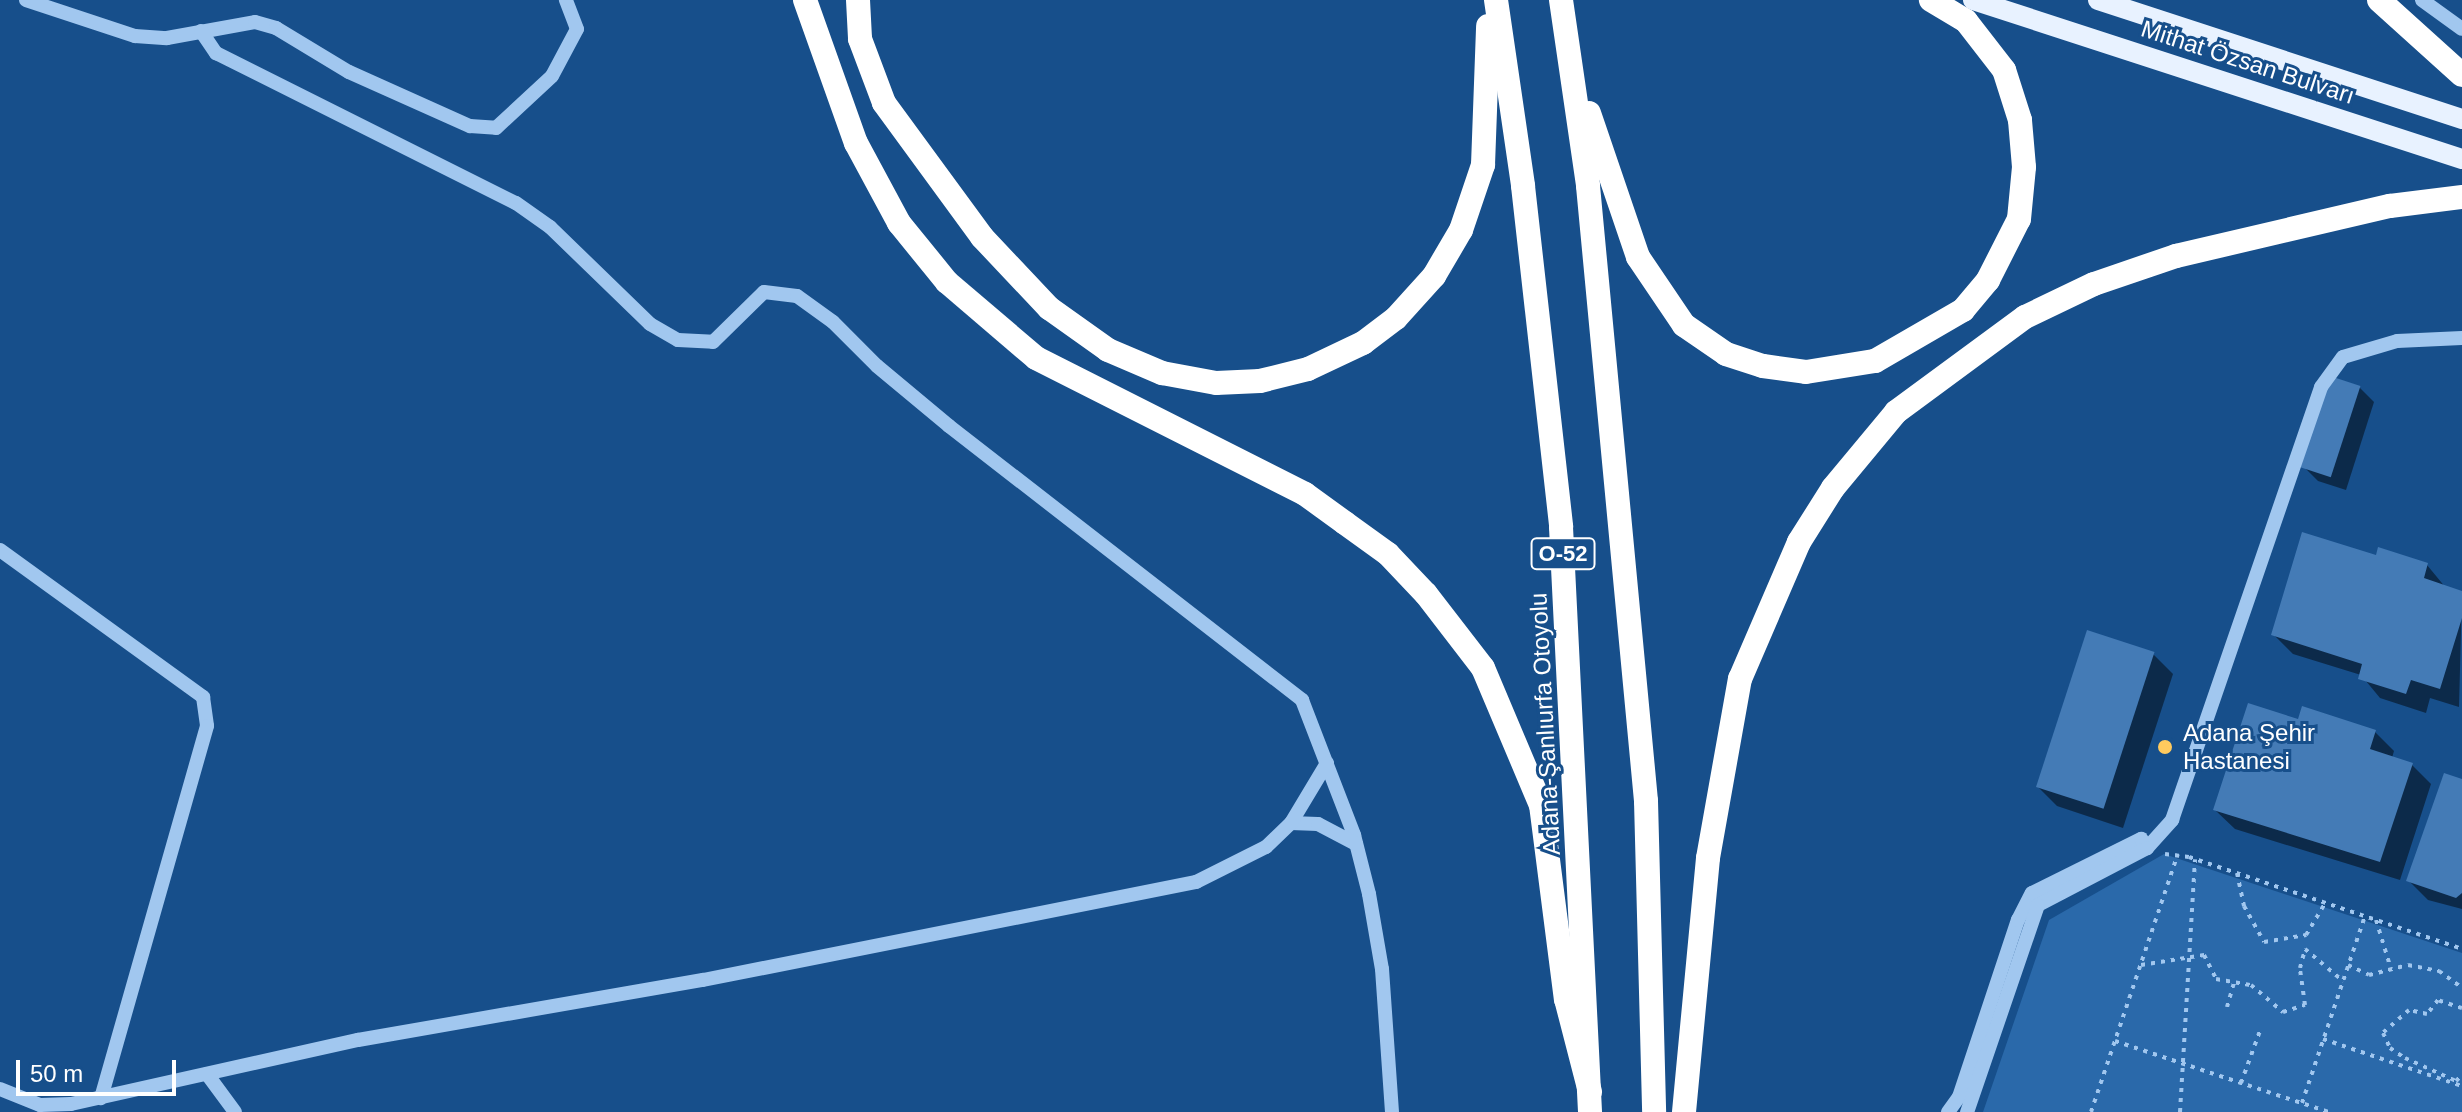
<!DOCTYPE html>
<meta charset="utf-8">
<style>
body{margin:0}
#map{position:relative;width:2462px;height:1112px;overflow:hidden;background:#174f8b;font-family:Arial,sans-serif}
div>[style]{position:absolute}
.green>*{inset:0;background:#2a69aa}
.shadow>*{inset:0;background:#0007}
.building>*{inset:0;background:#447bb6;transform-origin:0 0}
.path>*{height:4px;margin-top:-2px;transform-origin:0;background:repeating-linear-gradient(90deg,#a1c7ef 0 4px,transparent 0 10px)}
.minor>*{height:14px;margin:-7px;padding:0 7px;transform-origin:7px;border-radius:7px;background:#a1c7ef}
.major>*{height:20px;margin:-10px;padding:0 10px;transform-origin:10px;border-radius:10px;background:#e8f2ff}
.highway>*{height:24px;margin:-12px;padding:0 12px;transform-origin:12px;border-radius:12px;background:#fff}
.dots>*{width:22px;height:22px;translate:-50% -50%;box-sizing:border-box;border:4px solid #174f8b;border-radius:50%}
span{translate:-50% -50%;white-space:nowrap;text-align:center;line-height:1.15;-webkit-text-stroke:6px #174f8b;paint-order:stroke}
.shield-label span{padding:2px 6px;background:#174f8b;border:2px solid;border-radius:6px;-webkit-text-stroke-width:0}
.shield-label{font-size:22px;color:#fff;font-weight:700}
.street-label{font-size:24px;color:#fff}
.poi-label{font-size:24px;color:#fff}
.left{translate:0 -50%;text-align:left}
.scale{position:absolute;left:16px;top:1060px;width:160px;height:36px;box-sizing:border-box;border:4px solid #fff;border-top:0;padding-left:10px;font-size:24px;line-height:28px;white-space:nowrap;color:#fff;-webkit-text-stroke:6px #174f8b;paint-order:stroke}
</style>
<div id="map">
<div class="green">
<div style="clip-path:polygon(2164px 854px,2462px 953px,2462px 1112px,1983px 1112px,2049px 920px)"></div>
</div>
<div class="shadow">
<div style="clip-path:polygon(2359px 387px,2374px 402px,2346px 490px,2318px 481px,2303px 466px)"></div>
<div style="clip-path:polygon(2377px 558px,2427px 565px,2446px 588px,2462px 593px,2459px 707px,2430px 698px,2426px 713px,2380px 698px,2361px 675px,2293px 654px,2273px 634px)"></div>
<div style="clip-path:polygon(2153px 654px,2173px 674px,2123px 828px,2057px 806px,2037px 786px)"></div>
<div style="clip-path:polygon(2299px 722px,2375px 732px,2394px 751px,2392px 758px,2411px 764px,2431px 784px,2400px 880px,2235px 829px,2215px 810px)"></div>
<div style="clip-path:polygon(2462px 781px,2462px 909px,2428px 900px,2409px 881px)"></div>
</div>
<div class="building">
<div style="left:2330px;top:376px;width:32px;height:96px;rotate:18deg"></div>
<div style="clip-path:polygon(2302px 532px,2376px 555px,2378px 547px,2428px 563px,2424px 578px,2462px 591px,2462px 618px,2440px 689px,2411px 680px,2406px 694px,2358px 679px,2362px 664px,2271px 635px)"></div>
<div style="left:2087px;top:630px;width:71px;height:165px;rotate:18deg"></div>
<div style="clip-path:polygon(2248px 703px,2298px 719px,2302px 706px,2376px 730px,2370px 749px,2413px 763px,2380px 862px,2213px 810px)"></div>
<div style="clip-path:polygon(2444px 773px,2462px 779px,2462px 893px,2456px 898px,2406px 881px)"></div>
</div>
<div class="path">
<div style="left:2165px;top:854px;width:24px;rotate:7deg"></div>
<div style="left:2189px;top:857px;width:288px;rotate:18.6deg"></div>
<div style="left:2237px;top:873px;width:34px;rotate:78deg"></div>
<div style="left:2244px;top:906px;width:41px;rotate:60.9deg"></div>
<div style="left:2264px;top:942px;width:43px;rotate:-9.5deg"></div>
<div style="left:2306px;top:935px;width:37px;rotate:-59deg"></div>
<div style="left:2376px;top:920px;width:51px;rotate:73deg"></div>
<div style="left:2141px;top:965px;width:64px;rotate:-9deg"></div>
<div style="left:2204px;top:955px;width:27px;rotate:63deg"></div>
<div style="left:2216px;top:979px;width:36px;rotate:10deg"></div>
<div style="left:2251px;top:985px;width:42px;rotate:40.2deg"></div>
<div style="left:2283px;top:1012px;width:23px;rotate:-18deg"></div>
<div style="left:2305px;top:1005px;width:37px;rotate:-98deg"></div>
<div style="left:2300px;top:968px;width:20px;rotate:-75deg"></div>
<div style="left:2305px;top:949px;width:50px;rotate:40.1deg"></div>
<div style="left:2348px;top:965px;width:23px;rotate:25deg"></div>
<div style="left:2369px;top:975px;width:40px;rotate:-14.4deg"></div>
<div style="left:2408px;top:965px;width:32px;rotate:11deg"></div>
<div style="left:2439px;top:971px;width:29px;rotate:36deg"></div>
<div style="left:2227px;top:1007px;width:25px;rotate:-74deg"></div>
<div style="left:2462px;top:1008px;width:25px;rotate:-162deg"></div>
<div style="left:2438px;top:1000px;width:18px;rotate:128deg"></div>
<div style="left:2427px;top:1014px;width:18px;rotate:-167deg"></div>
<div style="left:2409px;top:1010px;width:35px;rotate:139deg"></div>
<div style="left:2383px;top:1033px;width:17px;rotate:65deg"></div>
<div style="left:2390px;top:1048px;width:18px;rotate:34deg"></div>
<div style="left:2405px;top:1058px;width:56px;rotate:24.3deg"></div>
<div style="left:2456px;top:1081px;width:8px;rotate:-45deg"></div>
<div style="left:2323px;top:1039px;width:147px;rotate:18.7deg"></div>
<div style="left:2115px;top:1041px;width:225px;rotate:18.4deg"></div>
<div style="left:2241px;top:1083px;width:59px;rotate:-70deg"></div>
<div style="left:2302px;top:1103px;width:197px;rotate:-71.4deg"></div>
<div style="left:2091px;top:1112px;width:272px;rotate:-71.4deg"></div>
<div style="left:2180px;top:1112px;width:253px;rotate:-86.6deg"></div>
</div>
<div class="minor">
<div style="left:26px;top:0;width:115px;rotate:18.3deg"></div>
<div style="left:135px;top:36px;width:32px;rotate:4deg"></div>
<div style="left:167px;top:38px;width:89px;rotate:-10.3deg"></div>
<div style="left:255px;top:22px;width:22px;rotate:16deg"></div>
<div style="left:276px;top:28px;width:85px;rotate:31.1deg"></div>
<div style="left:349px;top:72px;width:133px;rotate:24.1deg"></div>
<div style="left:470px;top:126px;width:26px;rotate:4deg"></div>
<div style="left:496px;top:128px;width:76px;rotate:-42.9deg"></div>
<div style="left:552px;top:76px;width:53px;rotate:-62deg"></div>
<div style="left:577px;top:29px;width:31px;rotate:-111deg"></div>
<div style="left:2422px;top:0;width:49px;rotate:35.9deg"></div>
<div style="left:201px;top:31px;width:27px;rotate:56deg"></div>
<div style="left:216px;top:53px;width:335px;rotate:26.6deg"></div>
<div style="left:516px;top:203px;width:42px;rotate:35.2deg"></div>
<div style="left:550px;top:227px;width:139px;rotate:44.1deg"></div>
<div style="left:650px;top:324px;width:32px;rotate:30deg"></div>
<div style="left:678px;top:340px;width:35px;rotate:3deg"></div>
<div style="left:713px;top:342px;width:71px;rotate:-44.4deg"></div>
<div style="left:764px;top:292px;width:33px;rotate:7deg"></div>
<div style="left:797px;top:296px;width:44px;rotate:35.8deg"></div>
<div style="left:833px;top:322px;width:62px;rotate:45deg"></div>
<div style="left:877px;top:366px;width:94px;rotate:39.8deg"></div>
<div style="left:949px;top:426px;width:447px;rotate:37.8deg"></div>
<div style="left:1302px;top:700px;width:145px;rotate:68.9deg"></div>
<div style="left:1354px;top:835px;width:61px;rotate:75.7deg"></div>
<div style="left:1369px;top:894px;width:76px;rotate:80.2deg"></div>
<div style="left:1382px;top:969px;width:143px;rotate:86deg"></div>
<div style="left:0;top:550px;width:251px;rotate:35.9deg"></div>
<div style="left:203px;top:697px;width:29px;rotate:82deg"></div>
<div style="left:207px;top:726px;width:387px;rotate:105.9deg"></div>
<div style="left:1291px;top:823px;width:27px;rotate:2deg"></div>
<div style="left:1318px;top:824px;width:43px;rotate:27.8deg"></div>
<div style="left:2147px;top:848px;width:38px;rotate:-48deg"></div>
<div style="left:2172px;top:820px;width:458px;rotate:-71deg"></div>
<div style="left:2321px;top:387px;width:37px;rotate:-54deg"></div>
<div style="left:2343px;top:357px;width:56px;rotate:-16.5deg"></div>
<div style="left:2397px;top:341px;width:65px;rotate:-2.6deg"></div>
<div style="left:207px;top:1074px;width:47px;rotate:53.6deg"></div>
<div style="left:0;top:1089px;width:43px;rotate:21.8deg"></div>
<div style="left:40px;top:1105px;width:31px;rotate:-2deg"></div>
<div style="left:71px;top:1104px;width:294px;rotate:-12.6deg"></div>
<div style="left:358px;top:1040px;width:350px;rotate:-9.9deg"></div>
<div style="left:703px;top:980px;width:503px;rotate:-11.24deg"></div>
<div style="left:1196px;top:882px;width:78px;rotate:-26.6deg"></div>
<div style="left:1266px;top:847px;width:35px;rotate:-44deg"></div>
<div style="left:1291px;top:823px;width:70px;rotate:-59deg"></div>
<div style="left:1948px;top:1112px;width:19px;rotate:-54deg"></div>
<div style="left:1959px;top:1097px;width:187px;rotate:-71.6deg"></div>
<div style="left:2018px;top:920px;width:30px;rotate:-63deg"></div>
<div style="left:2032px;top:893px;width:122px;rotate:-26.4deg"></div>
<div style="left:2141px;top:839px;width:11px;rotate:56deg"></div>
<div style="left:2147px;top:848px;width:123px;rotate:152.4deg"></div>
<div style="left:2038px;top:905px;width:219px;rotate:108.9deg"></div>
</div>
<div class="major">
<div style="left:1973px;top:0;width:514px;rotate:18.01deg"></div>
<div style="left:2098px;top:0;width:383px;rotate:18.1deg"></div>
</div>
<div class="highway">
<div style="left:805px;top:0;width:152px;rotate:70.4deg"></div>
<div style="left:856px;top:143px;width:91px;rotate:61.7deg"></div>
<div style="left:899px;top:223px;width:76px;rotate:50.9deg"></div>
<div style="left:947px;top:282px;width:117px;rotate:40.5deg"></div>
<div style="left:1036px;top:358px;width:301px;rotate:26.8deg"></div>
<div style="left:1305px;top:494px;width:49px;rotate:35.9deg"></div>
<div style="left:1345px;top:523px;width:53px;rotate:35.8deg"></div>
<div style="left:1388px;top:554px;width:55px;rotate:46.5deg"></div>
<div style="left:1426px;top:594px;width:93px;rotate:52.4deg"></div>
<div style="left:1483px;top:668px;width:149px;rotate:67.1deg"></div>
<div style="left:1541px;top:805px;width:196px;rotate:82.7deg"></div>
<div style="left:1566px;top:999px;width:96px;rotate:75.5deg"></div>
<div style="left:858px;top:0;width:39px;rotate:87deg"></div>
<div style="left:860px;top:39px;width:68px;rotate:69.4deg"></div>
<div style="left:884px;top:103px;width:166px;rotate:53.8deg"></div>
<div style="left:982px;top:237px;width:98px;rotate:46.7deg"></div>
<div style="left:1049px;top:308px;width:72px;rotate:35.4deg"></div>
<div style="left:1108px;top:350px;width:59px;rotate:23.1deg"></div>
<div style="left:1162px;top:373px;width:55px;rotate:10.5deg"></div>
<div style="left:1216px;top:383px;width:44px;rotate:-2.6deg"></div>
<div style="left:1260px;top:381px;width:49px;rotate:-14deg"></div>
<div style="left:1308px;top:369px;width:61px;rotate:-25.3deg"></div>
<div style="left:1363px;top:343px;width:41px;rotate:-37.1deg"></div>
<div style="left:1396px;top:318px;width:57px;rotate:-47.9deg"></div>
<div style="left:1434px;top:276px;width:53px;rotate:-59.6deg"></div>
<div style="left:1461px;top:230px;width:69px;rotate:-71.3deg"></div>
<div style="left:1483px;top:165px;width:139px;rotate:-87.9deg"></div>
<div style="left:1496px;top:0;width:188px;rotate:81.7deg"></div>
<div style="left:1523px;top:186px;width:343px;rotate:83.6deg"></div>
<div style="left:1561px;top:527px;width:586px;rotate:87.16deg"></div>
<div style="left:1561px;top:0;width:188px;rotate:81.7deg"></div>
<div style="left:1588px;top:186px;width:618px;rotate:84.61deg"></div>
<div style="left:1646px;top:801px;width:311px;rotate:88.5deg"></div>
<div style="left:2379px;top:0;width:112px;rotate:42.1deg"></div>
<div style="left:1589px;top:113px;width:152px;rotate:71.2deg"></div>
<div style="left:1638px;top:257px;width:82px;rotate:55.9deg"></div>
<div style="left:1684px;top:325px;width:51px;rotate:34.6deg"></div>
<div style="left:1726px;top:354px;width:39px;rotate:18deg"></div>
<div style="left:1763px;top:366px;width:43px;rotate:7.9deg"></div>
<div style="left:1806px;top:372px;width:70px;rotate:-9.1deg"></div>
<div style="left:1875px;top:361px;width:102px;rotate:-30.1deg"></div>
<div style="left:1963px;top:310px;width:39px;rotate:-50deg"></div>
<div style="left:1988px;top:280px;width:68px;rotate:-63.1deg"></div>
<div style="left:2019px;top:219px;width:52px;rotate:-84.5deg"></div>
<div style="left:2024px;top:167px;width:47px;rotate:-94.9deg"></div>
<div style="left:2020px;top:120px;width:52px;rotate:-107.7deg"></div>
<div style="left:2004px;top:70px;width:62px;rotate:-127.8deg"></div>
<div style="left:1966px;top:21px;width:41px;rotate:-149deg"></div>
<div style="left:1684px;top:1112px;width:255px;rotate:-84.6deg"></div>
<div style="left:1708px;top:858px;width:182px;rotate:-79.9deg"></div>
<div style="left:1740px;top:679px;width:149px;rotate:-66.7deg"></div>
<div style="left:1799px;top:542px;width:64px;rotate:-57.8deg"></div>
<div style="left:1833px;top:488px;width:99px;rotate:-50.3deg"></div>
<div style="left:1896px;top:412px;width:160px;rotate:-36.4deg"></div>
<div style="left:2025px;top:317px;width:76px;rotate:-25.6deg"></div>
<div style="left:2094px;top:284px;width:87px;rotate:-18.9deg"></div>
<div style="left:2176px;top:256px;width:220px;rotate:-13.2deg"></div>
<div style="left:2390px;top:206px;width:73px;rotate:-7.1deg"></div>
</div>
<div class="dots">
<div style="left:2165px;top:747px;background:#ffca5e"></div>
</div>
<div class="shield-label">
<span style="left:1563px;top:554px">O-52</span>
</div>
<div class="street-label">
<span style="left:2248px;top:62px;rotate:18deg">Mithat Özsan Bulvarı</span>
<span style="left:1545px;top:724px;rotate:-93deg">Adana-Şanlıurfa Otoyolu</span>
</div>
<div class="poi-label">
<span class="left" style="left:2183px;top:747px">Adana Şehir<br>Hastanesi</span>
</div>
<div class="scale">50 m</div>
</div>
